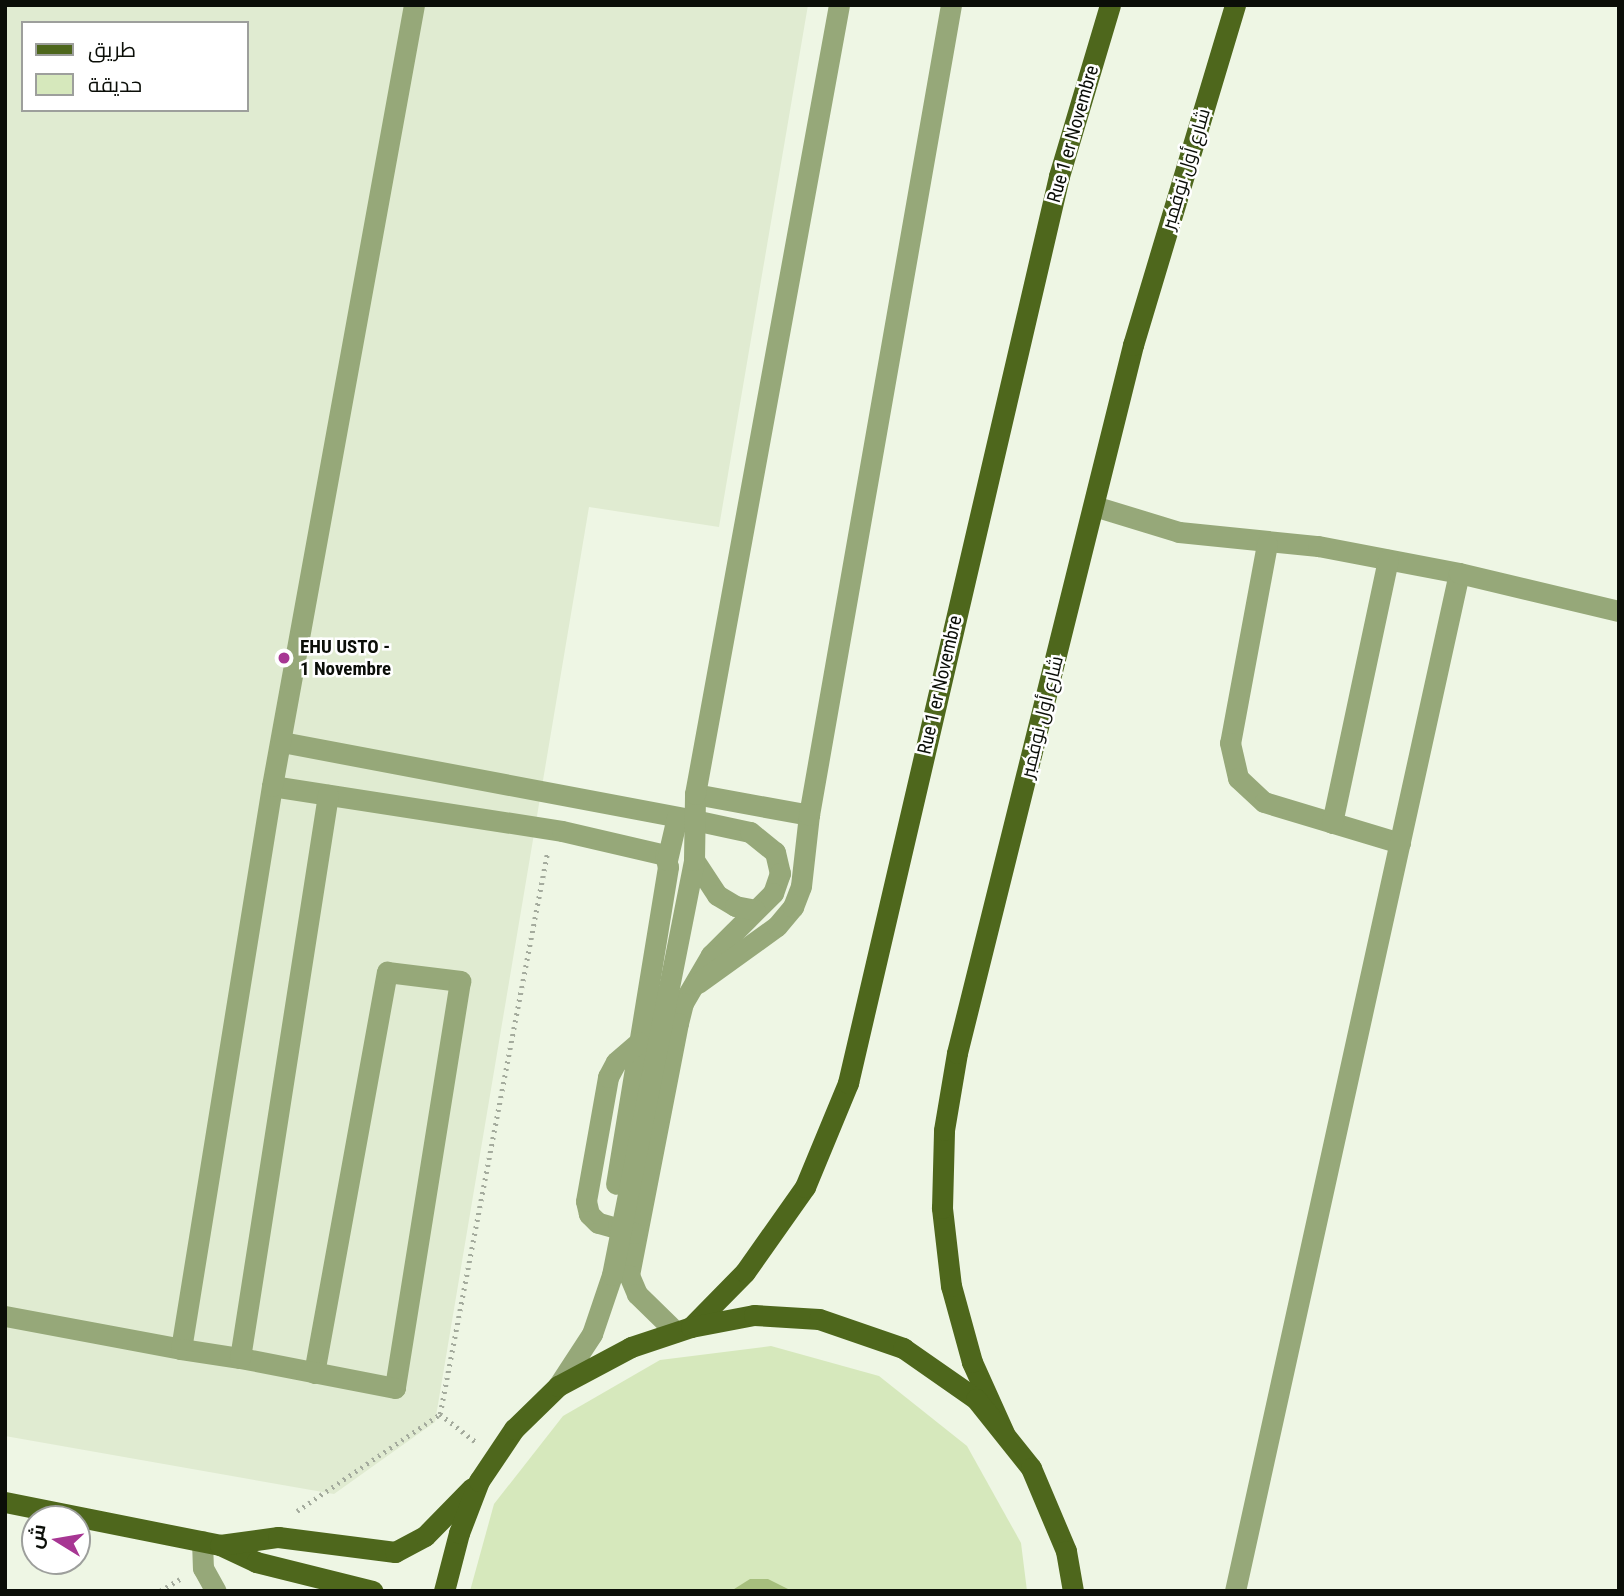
<!DOCTYPE html>
<meta charset="utf-8">
<style>
body{margin:0}
#map{position:relative;width:1624px;height:1596px;overflow:hidden;background:#eef6e4;font-family:"Roboto Condensed",Cairo,sans-serif}
div>[style]{position:absolute}
.built>*{inset:0;background:#e0ebd1}
.green>*{inset:0;background:#d6e8bc}
.water>*{inset:0;background:#a6bf7d}
.path>*{height:4.5px;margin-top:-2.25px;transform-origin:0;background:repeating-linear-gradient(90deg,#a4ab9d 0 2px,transparent 0 7px)}
.minor>*{height:21px;margin:-10.5px;padding:0 10.5px;transform-origin:10.5px;border-radius:10.5px;background:#96a879}
.major>*{height:21px;margin:-10.5px;padding:0 10.5px;transform-origin:10.5px;border-radius:10.5px;background:#4e671c}
.dots>*{width:19px;height:19px;translate:-50% -50%;box-sizing:border-box;border:4px solid #fff;border-radius:50%}
span{translate:-50% -50%;white-space:nowrap;text-align:center;line-height:1.15;-webkit-text-stroke:5px #fff;paint-order:stroke}
.street-label{font-size:19px;color:#0b0e08}
.poi-label{font-size:19px;color:#0b0e08;font-weight:700}
.left{translate:0 -50%;text-align:left}
.frame{position:absolute;inset:0;border:7px solid #0b0e08;pointer-events:none}
.legend{position:absolute;left:21px;top:21px;width:228px;height:91px;box-sizing:border-box;background:#fff;border:2px solid #9d9f9c;margin:0;padding:9px 12px;list-style:none;font-size:21px;color:#0b0e08}
.legend li{display:flex;align-items:center;gap:14px;height:35px}
.legend b{width:35px;border:2px solid #9d9f9c}
.north{position:absolute;left:21px;top:1505px;width:70px;height:70px;box-sizing:border-box;background:#fff;border:2px solid #9d9f9c;border-radius:50%;rotate:281deg;font-size:19px;font-weight:700;line-height:28px;text-align:center;color:#0b0e08}
.north::after{content:'';display:block;margin:auto;width:24px;height:32px;background:#a73693;clip-path:polygon(50% 0,100% 100%,50% 72%,0 100%)}
</style>
<div id="map">
<div class="built">
<div style="clip-path:polygon(evenodd,5px 5px,808px 5px,719px 527px,589px 507px,435px 1422px,334px 1494px,5px 1436px,5px 5px,23px 23px,247px 23px,247px 110px,23px 110px,23px 23px)"></div>
</div>
<div class="green">
<div style="clip-path:polygon(771px 1346px,879px 1376px,967px 1446px,1021px 1543px,1027px 1591px,470px 1591px,494px 1504px,563px 1416px,660px 1360px)"></div>
</div>
<div class="water">
<div style="clip-path:polygon(750px 1579px,768px 1579px,792px 1591px,731px 1591px)"></div>
</div>
<div class="path">
<div style="left:440px;top:1414px;width:46px;rotate:37.9deg"></div>
<div style="left:297px;top:1511px;width:173px;rotate:-34.1deg"></div>
<div style="left:440px;top:1414px;width:570px;rotate:-79.18deg"></div>
<div style="left:12px;top:1591px;width:16px"></div>
<div style="left:160px;top:1591px;width:23px;rotate:-31deg"></div>
</div>
<div class="minor">
<div style="left:1094px;top:506px;width:89px;rotate:17deg"></div>
<div style="left:1179px;top:532px;width:140px;rotate:5.8deg"></div>
<div style="left:1318px;top:546px;width:144px;rotate:10.8deg"></div>
<div style="left:1267px;top:544px;width:202px;rotate:100.5deg"></div>
<div style="left:1230px;top:743px;width:36px;rotate:77deg"></div>
<div style="left:1238px;top:778px;width:35px;rotate:43deg"></div>
<div style="left:1264px;top:802px;width:142px;rotate:16.8deg"></div>
<div style="left:282px;top:742px;width:419px;rotate:10.7deg"></div>
<div style="left:694px;top:820px;width:57px;rotate:12.1deg"></div>
<div style="left:750px;top:832px;width:32px;rotate:39deg"></div>
<div style="left:775px;top:852px;width:22px;rotate:77deg"></div>
<div style="left:780px;top:873px;width:21px;rotate:109deg"></div>
<div style="left:773px;top:893px;width:88px;rotate:135deg"></div>
<div style="left:711px;top:955px;width:56px;rotate:120.3deg"></div>
<div style="left:683px;top:1003px;width:21px;rotate:104deg"></div>
<div style="left:678px;top:1023px;width:257px;rotate:101deg"></div>
<div style="left:629px;top:1275px;width:21px;rotate:67deg"></div>
<div style="left:637px;top:1294px;width:54px;rotate:44.3deg"></div>
<div style="left:272px;top:786px;width:293px;rotate:8.8deg"></div>
<div style="left:562px;top:831px;width:106px;rotate:13.1deg"></div>
<div style="left:665px;top:855px;width:12px;rotate:76deg"></div>
<div style="left:668px;top:867px;width:321px;rotate:99.3deg"></div>
<div style="left:695px;top:794px;width:116px;rotate:10.4deg"></div>
<div style="left:1332px;top:823px;width:269px;rotate:-78deg"></div>
<div style="left:667px;top:860px;width:44px;rotate:-76.9deg"></div>
<div style="left:694px;top:860px;width:42px;rotate:56.7deg"></div>
<div style="left:717px;top:895px;width:21px;rotate:31deg"></div>
<div style="left:735px;top:906px;width:20px;rotate:11deg"></div>
<div style="left:698px;top:983px;width:97px;rotate:-35.8deg"></div>
<div style="left:777px;top:926px;width:25px;rotate:-50deg"></div>
<div style="left:793px;top:907px;width:22px;rotate:-69deg"></div>
<div style="left:801px;top:886px;width:71px;rotate:-83.6deg"></div>
<div style="left:809px;top:815px;width:822px;rotate:-80.06deg"></div>
<div style="left:634px;top:1233px;width:37px;rotate:-164deg"></div>
<div style="left:598px;top:1223px;width:13px;rotate:-135deg"></div>
<div style="left:589px;top:1214px;width:13px;rotate:-103deg"></div>
<div style="left:586px;top:1201px;width:126px;rotate:-79.9deg"></div>
<div style="left:608px;top:1077px;width:17px;rotate:-62deg"></div>
<div style="left:616px;top:1062px;width:30px;rotate:-41deg"></div>
<div style="left:5px;top:1316px;width:179px;rotate:10.6deg"></div>
<div style="left:181px;top:1349px;width:570px;rotate:-80.82deg"></div>
<div style="left:272px;top:786px;width:794px;rotate:-79.7deg"></div>
<div style="left:181px;top:1349px;width:60px;rotate:8.7deg"></div>
<div style="left:314px;top:1373px;width:408px;rotate:-79.7deg"></div>
<div style="left:387px;top:972px;width:74px;rotate:7deg"></div>
<div style="left:460px;top:981px;width:412px;rotate:99.1deg"></div>
<div style="left:395px;top:1388px;width:158px;rotate:-169deg"></div>
<div style="left:240px;top:1358px;width:570px;rotate:-81.12deg"></div>
<div style="left:558px;top:1386px;width:62px;rotate:-56.8deg"></div>
<div style="left:592px;top:1334px;width:62px;rotate:-71.3deg"></div>
<div style="left:612px;top:1275px;width:423px;rotate:-78.8deg"></div>
<div style="left:694px;top:860px;width:66px;rotate:-89.1deg"></div>
<div style="left:695px;top:794px;width:802px;rotate:-79.66deg"></div>
<div style="left:202px;top:1541px;width:27px;rotate:88deg"></div>
<div style="left:203px;top:1568px;width:26px;rotate:61deg"></div>
<div style="left:1235px;top:1591px;width:1042px;rotate:-77.59deg"></div>
<div style="left:1459px;top:573px;width:164px;rotate:13.4deg"></div>
</div>
<div class="major">
<div style="left:691px;top:1327px;width:77px;rotate:-45.5deg"></div>
<div style="left:745px;top:1272px;width:104px;rotate:-54.8deg"></div>
<div style="left:805px;top:1187px;width:113px;rotate:-67.5deg"></div>
<div style="left:848px;top:1083px;width:931px;rotate:-76.9deg"></div>
<div style="left:1059px;top:176px;width:178px;rotate:-73.4deg"></div>
<div style="left:1004px;top:1433px;width:78px;rotate:-114.3deg"></div>
<div style="left:972px;top:1362px;width:79px;rotate:-105.4deg"></div>
<div style="left:951px;top:1286px;width:79px;rotate:-96.6deg"></div>
<div style="left:942px;top:1208px;width:78px;rotate:-88.5deg"></div>
<div style="left:944px;top:1130px;width:78px;rotate:-80.4deg"></div>
<div style="left:957px;top:1053px;width:730px;rotate:-76.04deg"></div>
<div style="left:1133px;top:345px;width:355px;rotate:-73.3deg"></div>
<div style="left:5px;top:1502px;width:219px;rotate:11.3deg"></div>
<div style="left:220px;top:1545px;width:40px;rotate:25deg"></div>
<div style="left:256px;top:1562px;width:120px;rotate:14deg"></div>
<div style="left:220px;top:1545px;width:59px;rotate:-7.9deg"></div>
<div style="left:278px;top:1537px;width:118px;rotate:7.3deg"></div>
<div style="left:395px;top:1552px;width:34px;rotate:-28deg"></div>
<div style="left:425px;top:1536px;width:67px;rotate:-45.6deg"></div>
<div style="left:444px;top:1591px;width:60px;rotate:-75.5deg"></div>
<div style="left:459px;top:1533px;width:56px;rotate:-69deg"></div>
<div style="left:479px;top:1481px;width:63px;rotate:-56.1deg"></div>
<div style="left:514px;top:1429px;width:62px;rotate:-44.3deg"></div>
<div style="left:558px;top:1386px;width:83px;rotate:-28.1deg"></div>
<div style="left:631px;top:1347px;width:63px;rotate:-18.4deg"></div>
<div style="left:691px;top:1327px;width:64px;rotate:-10.8deg"></div>
<div style="left:754px;top:1315px;width:65px;rotate:3.5deg"></div>
<div style="left:819px;top:1319px;width:89px;rotate:19deg"></div>
<div style="left:903px;top:1348px;width:89px;rotate:34.9deg"></div>
<div style="left:976px;top:1399px;width:88px;rotate:51.4deg"></div>
<div style="left:1031px;top:1468px;width:90px;rotate:67.1deg"></div>
<div style="left:1066px;top:1551px;width:41px;rotate:80.1deg"></div>
</div>
<div class="dots">
<div style="left:284px;top:658px;background:#a73693"></div>
</div>
<div class="street-label">
<span style="left:1073px;top:134px;rotate:-74deg">Rue 1 er Novembre</span>
<span style="left:1186px;top:169px;rotate:-73deg">شارع أول نوفمبر</span>
<span style="left:940px;top:685px;rotate:-77deg">Rue 1 er Novembre</span>
<span style="left:1042px;top:717px;rotate:-76deg">شارع أول نوفمبر</span>
</div>
<div class="poi-label">
<span class="left" style="left:300px;top:658px">EHU USTO -<br>1 Novembre</span>
</div>
<div class="frame"></div>
<ul class="legend">
<li><b style="height:9px;background:#4e671c"></b>طريق</li>
<li><b style="height:19px;background:#d6e8bc"></b>حديقة</li>
</ul>
<div class="north">ش</div>
</div>
